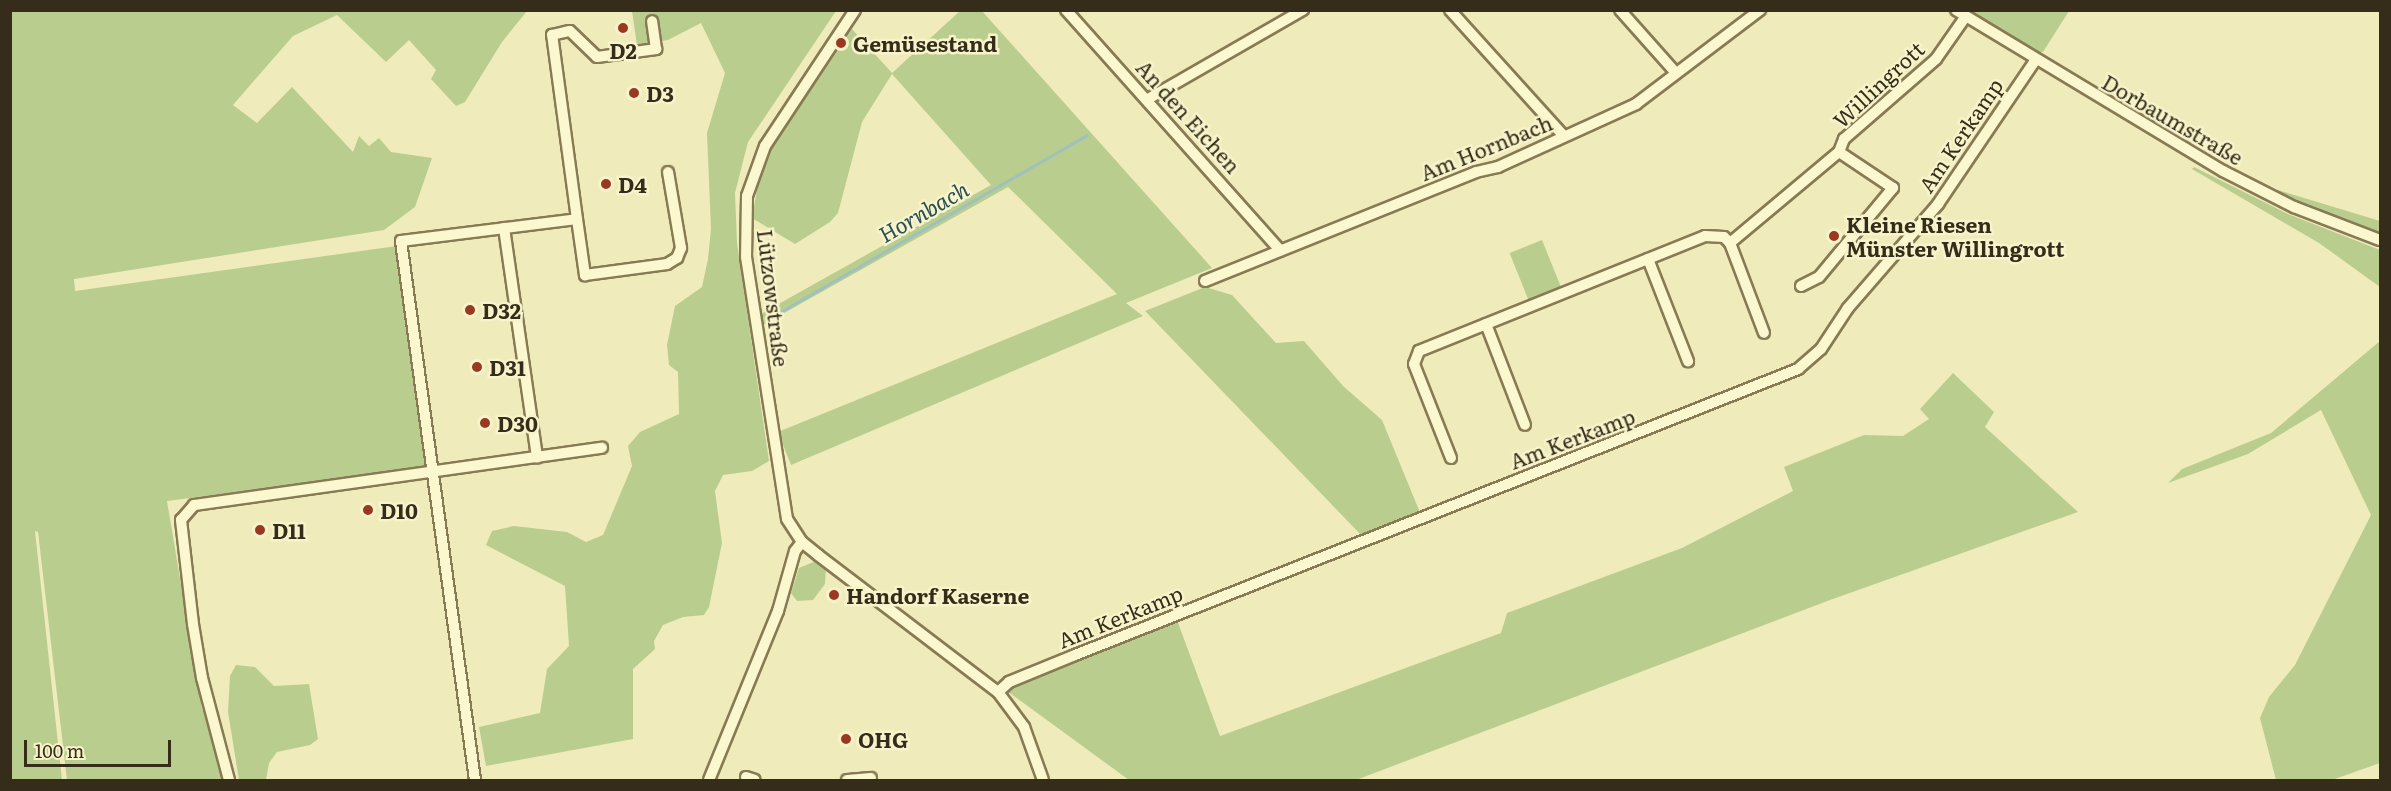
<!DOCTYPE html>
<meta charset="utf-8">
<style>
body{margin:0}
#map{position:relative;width:2391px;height:791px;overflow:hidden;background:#f0ebba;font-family:Literata,serif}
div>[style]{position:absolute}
.green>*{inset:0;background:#b9ce8e;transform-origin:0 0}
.stream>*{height:3px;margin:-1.5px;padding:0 1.5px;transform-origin:1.5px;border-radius:1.5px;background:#9fc0bd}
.roads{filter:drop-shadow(2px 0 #877a54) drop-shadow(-2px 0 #877a54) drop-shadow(0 2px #877a54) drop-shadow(0 -2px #877a54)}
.minor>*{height:10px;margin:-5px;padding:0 5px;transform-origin:5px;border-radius:5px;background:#fbf7ce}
.dots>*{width:16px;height:16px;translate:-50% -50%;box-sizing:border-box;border:3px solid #f7f3ca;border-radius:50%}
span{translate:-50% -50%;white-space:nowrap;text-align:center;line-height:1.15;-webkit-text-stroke:5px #f7f3ca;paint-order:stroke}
.poi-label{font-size:21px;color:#352d1a;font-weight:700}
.left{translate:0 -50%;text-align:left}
.street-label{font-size:21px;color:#352d1a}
.water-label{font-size:22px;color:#285056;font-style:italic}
.frame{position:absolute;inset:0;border:12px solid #352d1a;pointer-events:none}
.scale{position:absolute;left:24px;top:740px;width:147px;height:27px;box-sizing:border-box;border:3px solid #352d1a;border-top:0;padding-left:8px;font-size:18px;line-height:21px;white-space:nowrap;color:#352d1a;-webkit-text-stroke:4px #f7f3ca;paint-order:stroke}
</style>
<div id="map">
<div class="green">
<div style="clip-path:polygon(10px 11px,527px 11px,502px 42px,465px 102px,456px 106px,431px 79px,436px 70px,409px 40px,386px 62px,337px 15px,293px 36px,233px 105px,257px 123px,292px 87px,353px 152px,359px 136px,369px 146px,379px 138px,391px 152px,432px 158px,415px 207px,384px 230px,74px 279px,75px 291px,397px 246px,428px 467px,167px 501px,202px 709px,214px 720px,229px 780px,67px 780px,38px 532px,35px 531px,62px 780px,11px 780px)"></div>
<div style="clip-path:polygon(632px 11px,836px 11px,748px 142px,735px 193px,737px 243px,769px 461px,752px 471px,723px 475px,715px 491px,722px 543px,709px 607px,704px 615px,683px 617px,663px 625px,654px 641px,655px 649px,633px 669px,633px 739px,486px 766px,479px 727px,540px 713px,547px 669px,569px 646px,565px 586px,486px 545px,492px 531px,514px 526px,567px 532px,586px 542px,603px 535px,632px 466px,628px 446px,640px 432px,679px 414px,678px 372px,669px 365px,667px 345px,675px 306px,702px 287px,708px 259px,711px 229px,707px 133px,725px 73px,701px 23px,668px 40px,637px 45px)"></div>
<div style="clip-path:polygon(960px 11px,982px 11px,1212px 268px,1126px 303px,1143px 316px,791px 465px,778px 432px,1117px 294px,1008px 187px,761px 326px,759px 315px,991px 185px,892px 74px,862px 122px,838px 213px,830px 222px,795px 244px,752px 218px,759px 179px,771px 150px,852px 29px,892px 73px)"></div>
<div style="clip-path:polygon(1965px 11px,2069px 11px,2043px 52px,2034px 52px)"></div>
<div style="clip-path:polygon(2194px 167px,2288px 214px,2380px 250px,2380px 287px,2319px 243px,2192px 169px)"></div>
<div style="clip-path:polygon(2278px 190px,2380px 221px,2380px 234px,2279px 195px)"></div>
<div style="left:1542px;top:240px;width:52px;height:35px;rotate:68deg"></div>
<div style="clip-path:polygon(1205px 287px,1232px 295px,1276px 343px,1304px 341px,1343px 386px,1382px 420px,1421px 515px,1364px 538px,1145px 311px)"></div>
<div style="clip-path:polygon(2380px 341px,2380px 763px,2332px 780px,2276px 780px,2260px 718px,2269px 697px,2295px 665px,2371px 515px,2321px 410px,2248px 454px,2168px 483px,2182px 469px,2271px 433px)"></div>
<div style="clip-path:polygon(1953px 373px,1994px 412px,1985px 427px,2078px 512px,1830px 600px,1356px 780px,1129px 780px,1007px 691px,1017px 681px,1174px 612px,1220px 736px,1501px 633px,1507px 613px,1682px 548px,1793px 491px,1784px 467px,1864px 435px,1903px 436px,1929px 419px,1920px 409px)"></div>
<div style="clip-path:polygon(816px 561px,826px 568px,825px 584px,813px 600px,797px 601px,791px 593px,799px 568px)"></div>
<div style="clip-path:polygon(236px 665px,255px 667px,274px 686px,309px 684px,318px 739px,310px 745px,277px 752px,269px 763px,266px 780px,239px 780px,228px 712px,230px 676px)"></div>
</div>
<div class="stream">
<div style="left:775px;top:315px;width:360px;rotate:-30deg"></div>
</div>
<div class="roads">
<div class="minor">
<div style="left:855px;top:10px;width:163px;rotate:123.5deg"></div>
<div style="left:765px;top:146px;width:53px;rotate:109.8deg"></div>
<div style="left:747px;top:196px;width:61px;rotate:90.9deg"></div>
<div style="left:746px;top:257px;width:265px;rotate:81.1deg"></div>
<div style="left:787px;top:519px;width:27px;rotate:57deg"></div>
<div style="left:802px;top:542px;width:21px;rotate:39deg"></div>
<div style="left:818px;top:555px;width:226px;rotate:37.3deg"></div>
<div style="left:998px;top:692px;width:44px;rotate:53.4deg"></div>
<div style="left:1024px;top:727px;width:56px;rotate:70.3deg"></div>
<div style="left:1066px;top:10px;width:322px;rotate:48.3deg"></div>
<div style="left:1450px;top:10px;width:170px;rotate:47.9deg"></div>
<div style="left:1620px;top:10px;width:84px;rotate:48.4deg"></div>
<div style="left:1956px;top:10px;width:312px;rotate:31.1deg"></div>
<div style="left:2223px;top:171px;width:80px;rotate:26.9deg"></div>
<div style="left:2294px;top:207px;width:92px;rotate:21deg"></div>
<div style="left:1148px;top:99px;width:179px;rotate:-29.9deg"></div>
<div style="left:577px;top:219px;width:186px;rotate:-97.7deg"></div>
<div style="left:552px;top:35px;width:18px;rotate:-13deg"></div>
<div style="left:570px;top:31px;width:37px;rotate:44deg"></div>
<div style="left:597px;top:57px;width:60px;rotate:-7.7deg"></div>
<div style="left:656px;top:49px;width:28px;rotate:-98deg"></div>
<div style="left:504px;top:228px;width:232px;rotate:81.8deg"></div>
<div style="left:1730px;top:243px;width:96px;rotate:69.3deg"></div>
<div style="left:1648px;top:259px;width:110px;rotate:68.6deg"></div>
<div style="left:1205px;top:281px;width:292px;rotate:-21.9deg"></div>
<div style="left:1476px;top:172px;width:23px;rotate:-13deg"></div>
<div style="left:1498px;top:167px;width:152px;rotate:-24.5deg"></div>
<div style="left:1636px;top:104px;width:156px;rotate:-37.2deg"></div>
<div style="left:1801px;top:286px;width:20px;rotate:-27deg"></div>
<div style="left:1819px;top:277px;width:116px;rotate:-50.3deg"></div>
<div style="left:1893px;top:188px;width:65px;rotate:-146.3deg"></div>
<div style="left:1486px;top:324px;width:108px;rotate:68.9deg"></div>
<div style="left:1451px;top:458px;width:101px;rotate:-111.5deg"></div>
<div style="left:1414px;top:364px;width:14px;rotate:-69deg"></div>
<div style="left:1419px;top:351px;width:308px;rotate:-21.9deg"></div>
<div style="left:1705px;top:236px;width:19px;rotate:3deg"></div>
<div style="left:1724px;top:237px;width:8px;rotate:45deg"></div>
<div style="left:1730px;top:243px;width:142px;rotate:-39.9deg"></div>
<div style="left:1839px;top:152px;width:14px;rotate:-69deg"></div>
<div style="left:1844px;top:139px;width:122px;rotate:-41deg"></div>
<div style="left:1936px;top:59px;width:52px;rotate:-55.1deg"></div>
<div style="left:998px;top:692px;width:15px;rotate:-42deg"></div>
<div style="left:1009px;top:682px;width:71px;rotate:-22.2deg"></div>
<div style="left:1075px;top:655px;width:778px;rotate:-21.58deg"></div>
<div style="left:1798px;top:369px;width:30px;rotate:-41deg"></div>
<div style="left:1821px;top:349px;width:49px;rotate:-56.6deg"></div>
<div style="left:1848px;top:308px;width:138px;rotate:-49.1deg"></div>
<div style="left:1938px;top:204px;width:175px;rotate:-55.9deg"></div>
<div style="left:746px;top:777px;width:9px;rotate:18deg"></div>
<div style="left:229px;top:780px;width:106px;rotate:-104.8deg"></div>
<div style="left:202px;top:678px;width:55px;rotate:-99.5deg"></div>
<div style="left:193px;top:624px;width:105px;rotate:-96.6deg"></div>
<div style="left:181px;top:520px;width:20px;rotate:-49deg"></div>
<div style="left:194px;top:505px;width:412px;rotate:-8deg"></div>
<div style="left:475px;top:780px;width:544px;rotate:-97.82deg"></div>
<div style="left:401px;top:241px;width:177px;rotate:-7.1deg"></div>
<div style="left:577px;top:219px;width:57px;rotate:81.9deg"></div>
<div style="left:585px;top:275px;width:83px;rotate:-7.6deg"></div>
<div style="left:667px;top:264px;width:12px;rotate:-31deg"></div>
<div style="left:677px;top:258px;width:11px;rotate:-68deg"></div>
<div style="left:681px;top:248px;width:77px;rotate:-99.7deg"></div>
<div style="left:709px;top:780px;width:183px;rotate:-67.8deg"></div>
<div style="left:778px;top:611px;width:62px;rotate:-74.2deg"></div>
<div style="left:795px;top:551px;width:11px;rotate:-52deg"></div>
<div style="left:847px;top:780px;width:24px;rotate:-5deg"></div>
</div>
</div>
<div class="dots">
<div style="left:623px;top:28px;background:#9a3921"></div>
<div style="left:841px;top:43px;background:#9a3921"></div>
<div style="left:634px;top:93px;background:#9a3921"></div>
<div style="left:606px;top:184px;background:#9a3921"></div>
<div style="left:1834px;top:236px;background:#9a3921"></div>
<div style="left:470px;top:310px;background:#9a3921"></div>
<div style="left:477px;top:367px;background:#9a3921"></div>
<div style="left:485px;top:423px;background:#9a3921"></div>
<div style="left:368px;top:510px;background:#9a3921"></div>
<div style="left:260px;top:530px;background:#9a3921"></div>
<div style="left:834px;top:595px;background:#9a3921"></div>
<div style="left:846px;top:739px;background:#9a3921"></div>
</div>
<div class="poi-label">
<span class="left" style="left:853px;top:43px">Gemüsestand</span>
<span style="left:623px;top:50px">D2</span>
<span class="left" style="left:646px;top:93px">D3</span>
<span class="left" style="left:618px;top:184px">D4</span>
<span class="left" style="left:1846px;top:236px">Kleine Riesen<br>Münster Willingrott</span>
<span class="left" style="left:482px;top:310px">D32</span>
<span class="left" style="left:489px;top:367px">D31</span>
<span class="left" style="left:497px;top:423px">D30</span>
<span class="left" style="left:380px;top:510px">D10</span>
<span class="left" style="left:272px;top:530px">D11</span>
<span class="left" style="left:846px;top:595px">Handorf Kaserne</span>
<span class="left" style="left:858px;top:739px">OHG</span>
</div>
<div class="street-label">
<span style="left:1878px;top:84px;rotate:-43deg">Willingrott</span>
<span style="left:1189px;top:116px;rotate:48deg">An den Eichen</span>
<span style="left:2173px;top:119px;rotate:30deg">Dorbaumstraße</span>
<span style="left:1960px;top:135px;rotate:-56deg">Am Kerkamp</span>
<span style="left:1486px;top:147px;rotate:-22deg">Am Hornbach</span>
<span style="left:774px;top:298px;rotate:83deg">Lützowstraße</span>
<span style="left:1572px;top:438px;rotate:-21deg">Am Kerkamp</span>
<span style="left:1120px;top:616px;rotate:-22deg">Am Kerkamp</span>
</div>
<div class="water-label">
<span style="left:923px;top:211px;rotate:-30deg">Hornbach</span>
</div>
<div class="frame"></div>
<div class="scale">100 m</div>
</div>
